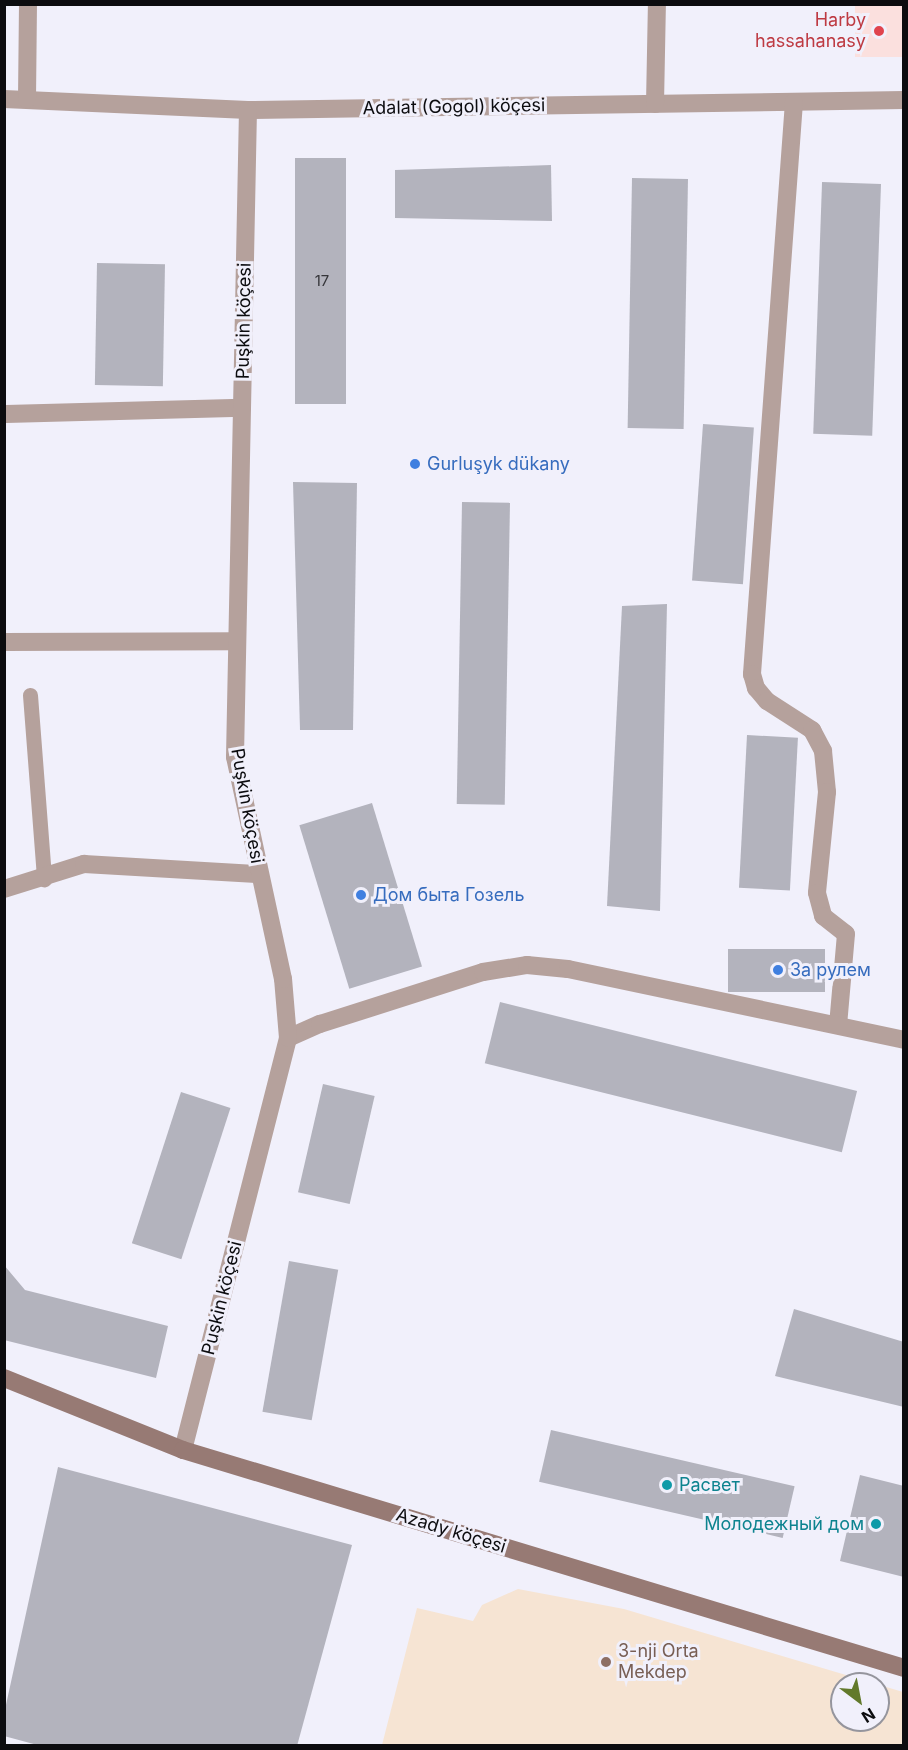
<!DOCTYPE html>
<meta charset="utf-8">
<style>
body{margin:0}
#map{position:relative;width:908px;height:1750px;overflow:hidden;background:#f1f0fb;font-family:Inter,sans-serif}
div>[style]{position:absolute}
.education>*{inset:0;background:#f6e4d3}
.medical>*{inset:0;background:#fbe0de;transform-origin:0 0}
.building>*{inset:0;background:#b3b3bd;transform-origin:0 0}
.lane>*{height:15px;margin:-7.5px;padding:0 7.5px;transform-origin:7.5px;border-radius:7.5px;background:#b5a19c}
.street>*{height:18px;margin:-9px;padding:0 9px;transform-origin:9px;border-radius:9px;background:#b5a19c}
.secondary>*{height:18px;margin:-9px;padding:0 9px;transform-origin:9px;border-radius:9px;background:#977a74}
.dots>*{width:16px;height:16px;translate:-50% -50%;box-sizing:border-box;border:3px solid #f1f0fb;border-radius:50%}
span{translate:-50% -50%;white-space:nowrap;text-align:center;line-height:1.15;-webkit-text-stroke:6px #f1f0fb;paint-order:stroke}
.number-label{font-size:15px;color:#36363a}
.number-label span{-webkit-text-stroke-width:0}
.health-label{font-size:18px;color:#be3a42}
.right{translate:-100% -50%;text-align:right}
.street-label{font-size:18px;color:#0c0c0f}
.shop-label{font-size:18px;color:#366cbe}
.left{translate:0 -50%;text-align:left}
.culture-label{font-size:18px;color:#0d838f}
.education-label{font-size:18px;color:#785e54}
.frame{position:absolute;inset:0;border:6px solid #0c0c0f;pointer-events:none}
.north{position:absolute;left:830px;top:1672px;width:60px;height:60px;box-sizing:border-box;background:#f1f0fb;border:2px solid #95959d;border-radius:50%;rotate:148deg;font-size:16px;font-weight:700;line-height:24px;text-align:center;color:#0c0c0f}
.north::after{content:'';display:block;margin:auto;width:21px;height:27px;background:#62792b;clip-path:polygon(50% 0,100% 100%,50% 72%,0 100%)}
</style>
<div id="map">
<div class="education">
<div style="clip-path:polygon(evenodd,518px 1589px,624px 1609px,903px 1692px,903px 1745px,382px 1745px,417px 1608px,473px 1621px,482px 1605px,518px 1589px,842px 1684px,878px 1684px,878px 1720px,842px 1720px,842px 1684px)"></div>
</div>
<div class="medical">
<div style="left:855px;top:5px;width:48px;height:52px"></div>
</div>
<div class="building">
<div style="left:295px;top:158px;width:51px;height:246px"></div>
<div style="clip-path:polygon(551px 165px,552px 221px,395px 218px,395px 170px)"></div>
<div style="left:632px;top:178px;width:56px;height:250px;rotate:1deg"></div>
<div style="left:881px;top:184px;width:252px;height:59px;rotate:92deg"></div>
<div style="left:97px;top:263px;width:68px;height:122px;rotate:1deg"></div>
<div style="left:703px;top:424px;width:51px;height:157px;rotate:4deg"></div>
<div style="clip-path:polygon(293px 482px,357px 483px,353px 730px,300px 730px)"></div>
<div style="left:462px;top:502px;width:48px;height:302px;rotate:1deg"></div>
<div style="clip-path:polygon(667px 604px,660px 911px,607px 906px,622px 606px)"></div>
<div style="left:747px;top:735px;width:51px;height:153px;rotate:3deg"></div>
<div style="left:372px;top:803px;width:171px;height:76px;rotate:73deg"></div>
<div style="left:728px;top:949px;width:97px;height:43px"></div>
<div style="left:500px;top:1002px;width:368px;height:63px;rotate:14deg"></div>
<div style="left:323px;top:1084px;width:53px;height:111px;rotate:13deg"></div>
<div style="left:181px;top:1092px;width:52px;height:159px;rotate:18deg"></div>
<div style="left:289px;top:1261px;width:50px;height:153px;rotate:10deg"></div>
<div style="clip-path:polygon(4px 1265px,25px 1290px,168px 1326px,156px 1378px,4px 1340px)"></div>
<div style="clip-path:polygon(794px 1309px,904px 1342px,904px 1407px,775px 1376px)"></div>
<div style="left:551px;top:1430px;width:250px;height:53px;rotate:13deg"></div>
<div style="clip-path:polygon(58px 1467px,352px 1545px,297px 1746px,41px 1746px,4px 1736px,4px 1714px)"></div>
<div style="clip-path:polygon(860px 1475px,904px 1486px,904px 1577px,840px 1561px)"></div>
</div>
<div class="lane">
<div style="left:30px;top:695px;width:185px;rotate:85.6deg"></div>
</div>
<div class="street">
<div style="left:4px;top:99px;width:244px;rotate:2.6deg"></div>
<div style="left:248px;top:110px;width:656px;rotate:-0.87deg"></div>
<div style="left:27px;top:99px;width:95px;rotate:-89.4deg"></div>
<div style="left:794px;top:102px;width:574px;rotate:94.2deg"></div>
<div style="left:752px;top:674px;width:15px;rotate:74deg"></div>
<div style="left:756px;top:688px;width:17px;rotate:50deg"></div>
<div style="left:767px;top:701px;width:54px;rotate:32.8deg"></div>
<div style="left:812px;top:730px;width:24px;rotate:62deg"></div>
<div style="left:823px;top:751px;width:41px;rotate:84.4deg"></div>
<div style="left:827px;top:792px;width:101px;rotate:95.7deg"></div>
<div style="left:817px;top:893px;width:24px;rotate:75deg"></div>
<div style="left:823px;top:916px;width:29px;rotate:38deg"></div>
<div style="left:846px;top:934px;width:91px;rotate:95deg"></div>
<div style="left:655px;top:104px;width:100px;rotate:-88.9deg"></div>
<div style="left:6px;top:414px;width:236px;rotate:-1.5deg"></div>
<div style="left:4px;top:642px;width:233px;rotate:-0.2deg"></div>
<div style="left:4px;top:889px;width:84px;rotate:-17.4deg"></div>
<div style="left:84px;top:864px;width:175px;rotate:3.3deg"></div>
<div style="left:288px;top:1038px;width:35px;rotate:-24deg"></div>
<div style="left:320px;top:1024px;width:171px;rotate:-17.7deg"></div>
<div style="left:483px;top:972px;width:45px;rotate:-9deg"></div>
<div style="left:527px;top:965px;width:41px;rotate:5.6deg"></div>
<div style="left:568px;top:969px;width:343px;rotate:11.9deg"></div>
<div style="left:183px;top:1450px;width:425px;rotate:-75.7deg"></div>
<div style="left:288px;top:1038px;width:59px;rotate:-94.8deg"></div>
<div style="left:283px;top:979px;width:227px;rotate:-102.2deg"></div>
<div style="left:235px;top:757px;width:647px;rotate:-88.85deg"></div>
</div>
<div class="secondary">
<div style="left:4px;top:1378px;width:193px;rotate:21.9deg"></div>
<div style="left:183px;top:1450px;width:753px;rotate:16.82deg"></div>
</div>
<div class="dots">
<div style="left:879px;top:31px;background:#e0444e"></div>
<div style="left:415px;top:464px;background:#3f7fe0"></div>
<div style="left:361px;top:895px;background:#3f7fe0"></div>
<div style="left:778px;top:970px;background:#3f7fe0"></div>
<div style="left:667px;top:1485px;background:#0f9aa8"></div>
<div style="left:876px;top:1524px;background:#0f9aa8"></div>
<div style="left:606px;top:1662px;background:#8d6e63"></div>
</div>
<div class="number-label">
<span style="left:322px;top:281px">17</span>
</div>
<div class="health-label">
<span class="right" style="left:866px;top:31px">Harby<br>hassahanasy</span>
</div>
<div class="street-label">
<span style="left:454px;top:107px;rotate:-1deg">Adalat (Gogol) köçesi</span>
<span style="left:244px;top:321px;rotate:-89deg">Puşkin köçesi</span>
<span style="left:247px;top:806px;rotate:80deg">Puşkin köçesi</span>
<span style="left:222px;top:1298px;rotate:-76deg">Puşkin köçesi</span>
<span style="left:451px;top:1531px;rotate:17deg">Azady köçesi</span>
</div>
<div class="shop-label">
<span class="left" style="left:427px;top:464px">Gurluşyk dükany</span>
<span class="left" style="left:373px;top:895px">Дом быта Гозель</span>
<span class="left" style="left:790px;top:970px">За рулем</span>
</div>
<div class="culture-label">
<span class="left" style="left:679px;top:1485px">Расвет</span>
<span class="right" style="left:864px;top:1524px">Молодежный дом</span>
</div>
<div class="education-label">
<span class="left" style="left:618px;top:1662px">3-nji Orta<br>Mekdep</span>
</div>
<div class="frame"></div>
<div class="north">N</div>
</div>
